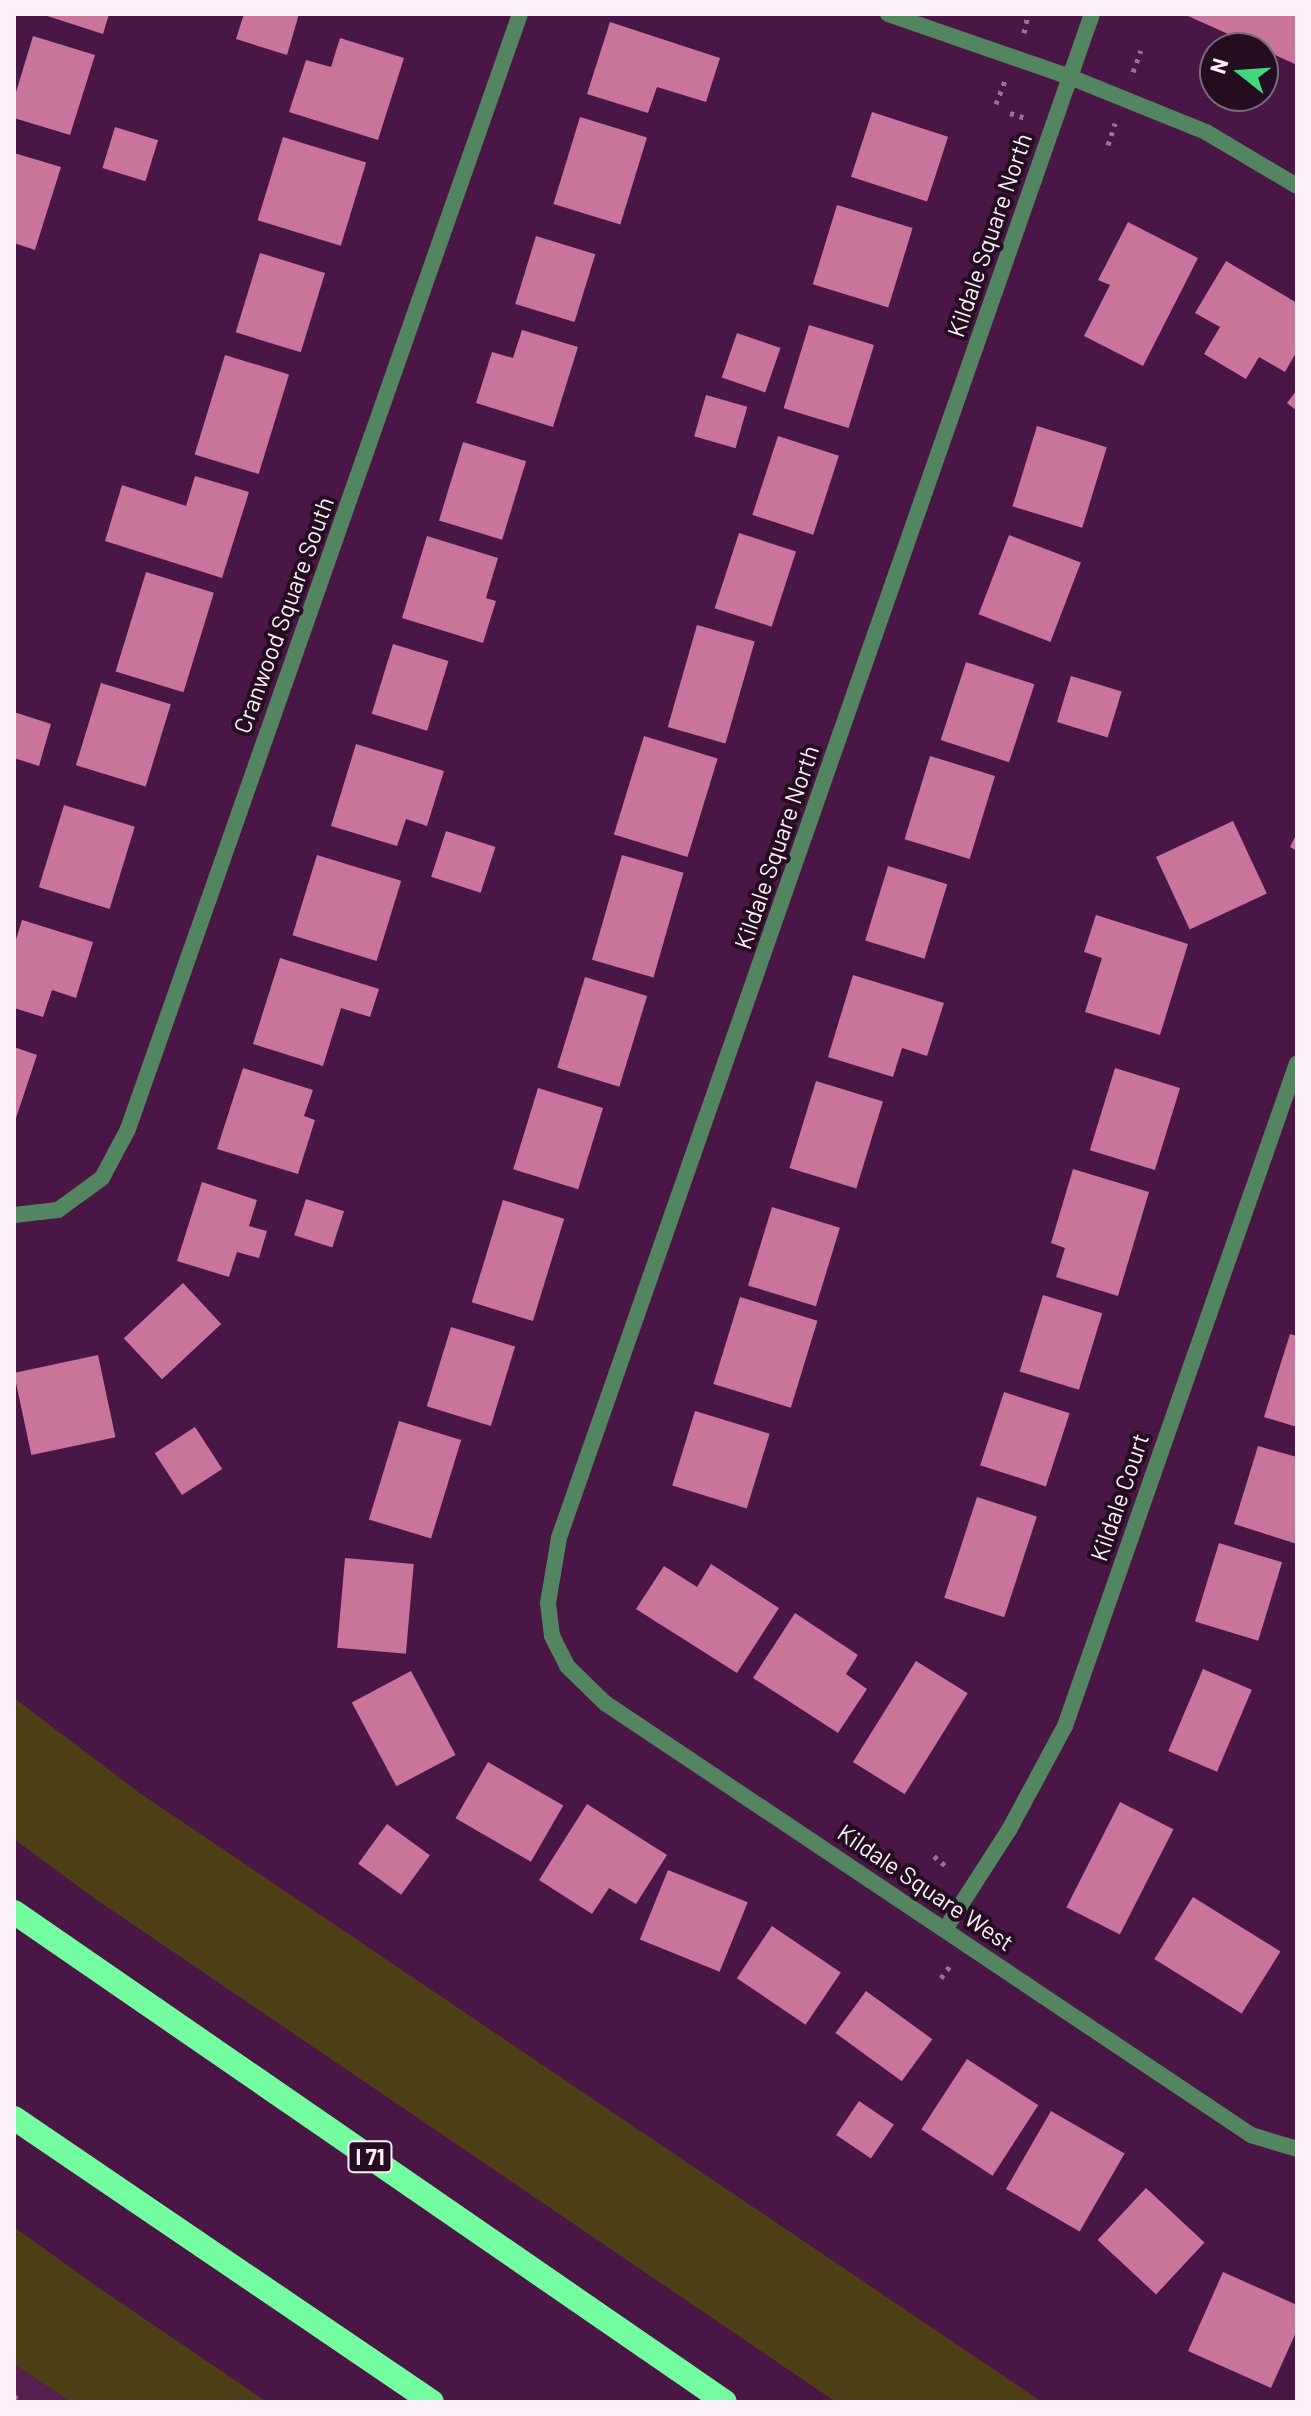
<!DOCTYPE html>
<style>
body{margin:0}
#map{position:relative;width:1311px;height:2416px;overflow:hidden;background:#4a1645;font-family:Barlow,sans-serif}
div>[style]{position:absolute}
.built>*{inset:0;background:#571e51}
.green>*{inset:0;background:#4d4017}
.building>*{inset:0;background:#c9749b;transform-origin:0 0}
.path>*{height:5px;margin-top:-2.5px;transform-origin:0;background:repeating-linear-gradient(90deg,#967392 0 4px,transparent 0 10px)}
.street>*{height:16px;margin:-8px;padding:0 8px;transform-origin:8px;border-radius:8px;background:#528560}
.highway>*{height:24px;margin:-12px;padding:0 12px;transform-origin:12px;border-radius:12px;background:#74fda0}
span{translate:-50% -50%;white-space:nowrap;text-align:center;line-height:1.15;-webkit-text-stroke:8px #240d21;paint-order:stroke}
.shield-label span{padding:2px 6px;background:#240d21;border:2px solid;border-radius:6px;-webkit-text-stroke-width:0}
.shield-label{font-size:22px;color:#fdf0fb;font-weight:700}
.street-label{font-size:24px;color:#fdf0fb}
.frame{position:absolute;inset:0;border:16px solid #fdf0fb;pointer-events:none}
.north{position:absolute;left:1199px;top:32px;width:80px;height:80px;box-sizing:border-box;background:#240d21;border:2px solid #7b6878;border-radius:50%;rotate:287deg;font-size:22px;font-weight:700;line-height:32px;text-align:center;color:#fdf0fb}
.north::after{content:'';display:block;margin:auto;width:28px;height:36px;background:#43d77b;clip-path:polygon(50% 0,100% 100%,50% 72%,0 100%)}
</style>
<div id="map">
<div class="built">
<div style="clip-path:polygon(14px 2364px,71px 2402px,14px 2402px)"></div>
</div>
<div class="green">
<div style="clip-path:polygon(14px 1698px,141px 1794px,1042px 2402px,836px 2402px,94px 1898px,14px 1839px)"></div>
<div style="clip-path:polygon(14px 2227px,96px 2286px,267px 2402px,71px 2402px,14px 2364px)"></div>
</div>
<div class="building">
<div style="clip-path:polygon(41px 14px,109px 14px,103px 34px)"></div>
<div style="clip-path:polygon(244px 14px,299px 14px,287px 55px,236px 39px)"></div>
<div style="clip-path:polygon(1189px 14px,1297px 14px,1297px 65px,1188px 16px)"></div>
<div style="clip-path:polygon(610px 22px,720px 58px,706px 102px,657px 87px,648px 113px,587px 94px)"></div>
<div style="clip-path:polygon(33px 36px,95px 55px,70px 135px,14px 118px,14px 99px)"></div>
<div style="clip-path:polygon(340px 38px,404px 58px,378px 140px,289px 112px,306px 60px,331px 67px)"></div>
<div style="left:872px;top:112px;width:80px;height:68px;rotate:18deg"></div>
<div style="left:580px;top:117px;width:70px;height:91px;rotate:17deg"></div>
<div style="left:115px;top:127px;width:45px;height:43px;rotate:17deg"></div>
<div style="left:283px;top:137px;width:87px;height:87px;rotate:17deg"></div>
<div style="clip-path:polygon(14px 153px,61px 167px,35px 250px,14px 243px)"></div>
<div style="left:837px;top:205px;width:79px;height:83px;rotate:17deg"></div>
<div style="clip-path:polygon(1128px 222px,1198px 258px,1143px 366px,1084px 336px,1110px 285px,1098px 280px)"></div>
<div style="left:536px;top:236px;width:62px;height:71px;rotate:17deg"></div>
<div style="left:260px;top:253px;width:68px;height:83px;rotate:17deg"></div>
<div style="clip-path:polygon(1226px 261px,1297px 303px,1297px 351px,1285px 372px,1259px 357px,1246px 379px,1204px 354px,1220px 327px,1195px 313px)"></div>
<div style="left:809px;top:325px;width:68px;height:87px;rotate:17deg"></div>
<div style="clip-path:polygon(522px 330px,578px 347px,553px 427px,476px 403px,492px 352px,513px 358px)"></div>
<div style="left:737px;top:333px;width:46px;height:47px;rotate:19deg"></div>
<div style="left:225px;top:355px;width:67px;height:104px;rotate:17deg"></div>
<div style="clip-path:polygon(1297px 390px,1297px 411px,1287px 403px)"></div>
<div style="left:706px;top:395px;width:43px;height:43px;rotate:16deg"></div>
<div style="left:1037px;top:426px;width:73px;height:84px;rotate:17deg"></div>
<div style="left:778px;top:436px;width:64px;height:83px;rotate:18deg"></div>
<div style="left:463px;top:442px;width:66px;height:82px;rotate:17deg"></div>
<div style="clip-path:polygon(195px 476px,249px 492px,222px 578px,105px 541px,122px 485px,186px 506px)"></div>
<div style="left:739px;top:533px;width:60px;height:79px;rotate:18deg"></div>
<div style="left:1009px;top:535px;width:77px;height:85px;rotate:21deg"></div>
<div style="clip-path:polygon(427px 536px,498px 558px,486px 598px,496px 601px,483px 643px,402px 618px)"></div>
<div style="left:146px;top:572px;width:71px;height:104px;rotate:17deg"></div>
<div style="left:697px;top:625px;width:60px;height:106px;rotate:16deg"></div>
<div style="left:393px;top:644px;width:58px;height:73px;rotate:17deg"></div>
<div style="left:966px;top:662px;width:72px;height:82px;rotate:18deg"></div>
<div style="left:1071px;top:676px;width:53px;height:48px;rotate:17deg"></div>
<div style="left:101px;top:683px;width:73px;height:86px;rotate:17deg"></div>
<div style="clip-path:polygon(14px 712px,51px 724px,39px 766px,14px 758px)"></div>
<div style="left:644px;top:736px;width:77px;height:103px;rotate:17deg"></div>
<div style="clip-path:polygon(356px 744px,444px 771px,427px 826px,406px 819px,397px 846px,331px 826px)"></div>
<div style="left:930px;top:756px;width:68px;height:87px;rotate:17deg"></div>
<div style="left:64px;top:805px;width:74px;height:86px;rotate:17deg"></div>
<div style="left:1233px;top:821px;width:80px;height:85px;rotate:65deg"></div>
<div style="left:446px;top:831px;width:52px;height:48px;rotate:18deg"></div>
<div style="clip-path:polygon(1297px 833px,1297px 851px,1290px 847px)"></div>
<div style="left:317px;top:855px;width:88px;height:84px;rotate:17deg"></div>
<div style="left:622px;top:855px;width:64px;height:109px;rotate:16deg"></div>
<div style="left:888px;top:866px;width:62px;height:78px;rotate:17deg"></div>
<div style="clip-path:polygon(1096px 915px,1188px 944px,1160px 1035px,1085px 1012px,1102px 958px,1084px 952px)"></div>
<div style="clip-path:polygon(22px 920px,93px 942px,76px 998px,52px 990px,43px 1017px,14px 1008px,14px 946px)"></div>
<div style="clip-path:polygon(280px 958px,379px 989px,370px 1017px,341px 1008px,323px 1066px,253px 1044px)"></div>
<div style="clip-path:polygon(853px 975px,944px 1003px,927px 1056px,902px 1048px,893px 1077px,828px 1057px)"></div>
<div style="left:585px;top:977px;width:65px;height:95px;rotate:17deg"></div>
<div style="clip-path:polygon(14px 1047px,37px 1055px,15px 1121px,14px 1121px)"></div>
<div style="clip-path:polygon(243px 1068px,313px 1090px,304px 1116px,315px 1120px,298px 1174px,217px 1149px)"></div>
<div style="left:1115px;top:1068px;width:68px;height:86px;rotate:17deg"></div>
<div style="left:816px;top:1081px;width:70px;height:91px;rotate:17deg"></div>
<div style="left:538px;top:1088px;width:68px;height:85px;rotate:17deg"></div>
<div style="clip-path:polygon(1073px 1169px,1149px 1192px,1118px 1296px,1056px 1277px,1065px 1248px,1051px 1243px)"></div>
<div style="clip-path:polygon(202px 1182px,257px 1200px,249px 1226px,267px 1231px,259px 1258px,237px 1252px,229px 1277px,177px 1261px)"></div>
<div style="left:306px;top:1199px;width:40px;height:38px;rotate:18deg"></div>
<div style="left:503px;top:1200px;width:64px;height:107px;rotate:17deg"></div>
<div style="left:772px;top:1207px;width:71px;height:82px;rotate:17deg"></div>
<div style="left:183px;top:1283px;width:56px;height:81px;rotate:47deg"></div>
<div style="left:1043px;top:1295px;width:62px;height:80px;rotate:17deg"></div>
<div style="left:740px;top:1297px;width:81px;height:91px;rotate:17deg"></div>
<div style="left:451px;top:1327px;width:67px;height:83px;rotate:17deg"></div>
<div style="clip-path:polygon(1290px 1334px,1297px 1336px,1297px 1427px,1264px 1417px)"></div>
<div style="left:98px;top:1355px;width:84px;height:86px;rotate:78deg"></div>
<div style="left:1004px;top:1392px;width:69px;height:77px;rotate:18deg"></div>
<div style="left:695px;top:1411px;width:78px;height:78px;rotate:17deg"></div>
<div style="left:399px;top:1421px;width:65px;height:103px;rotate:17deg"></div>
<div style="left:195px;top:1427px;width:50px;height:48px;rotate:57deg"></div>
<div style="clip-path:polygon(1258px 1446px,1297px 1457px,1297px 1544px,1234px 1524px)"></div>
<div style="left:977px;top:1497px;width:63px;height:106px;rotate:18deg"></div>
<div style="left:1219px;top:1543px;width:66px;height:82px;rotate:17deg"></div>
<div style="left:345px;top:1558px;width:69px;height:90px;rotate:5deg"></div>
<div style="clip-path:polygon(711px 1564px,779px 1608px,737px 1673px,636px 1609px,664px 1566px,697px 1587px)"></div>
<div style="clip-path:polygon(795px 1613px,858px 1655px,846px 1674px,867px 1689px,838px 1733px,753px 1678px)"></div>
<div style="left:916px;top:1661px;width:61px;height:119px;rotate:32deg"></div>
<div style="left:1203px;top:1669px;width:53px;height:89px;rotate:23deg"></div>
<div style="left:411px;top:1671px;width:95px;height:67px;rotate:62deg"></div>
<div style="left:488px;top:1762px;width:87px;height:65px;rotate:30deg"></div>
<div style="left:1120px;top:1802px;width:60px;height:118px;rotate:27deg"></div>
<div style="clip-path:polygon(587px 1804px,667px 1855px,636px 1904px,609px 1888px,592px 1914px,539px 1880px)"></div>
<div style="left:387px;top:1824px;width:53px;height:49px;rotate:36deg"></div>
<div style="left:668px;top:1870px;width:86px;height:75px;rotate:22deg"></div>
<div style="left:1193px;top:1897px;width:103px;height:73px;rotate:32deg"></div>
<div style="left:772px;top:1926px;width:83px;height:63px;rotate:34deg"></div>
<div style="left:866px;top:1991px;width:82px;height:52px;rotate:36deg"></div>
<div style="left:967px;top:2059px;width:85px;height:84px;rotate:33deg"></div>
<div style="left:859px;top:2101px;width:42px;height:41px;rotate:34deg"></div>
<div style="left:1051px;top:2111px;width:85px;height:90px;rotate:30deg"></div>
<div style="left:1146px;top:2188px;width:80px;height:71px;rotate:43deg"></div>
<div style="clip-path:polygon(1223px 2272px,1297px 2305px,1297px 2330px,1271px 2388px,1188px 2351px)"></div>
</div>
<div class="path">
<div style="left:1024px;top:33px;width:19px;rotate:-78deg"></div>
<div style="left:1133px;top:72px;width:23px;rotate:-70deg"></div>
<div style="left:996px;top:104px;width:25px;rotate:-69deg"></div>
<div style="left:1010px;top:113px;width:16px;rotate:18deg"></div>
<div style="left:1108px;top:145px;width:23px;rotate:-72deg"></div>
<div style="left:934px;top:1856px;width:17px;rotate:40deg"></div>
<div style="left:941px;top:1978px;width:15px;rotate:-53deg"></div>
<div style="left:14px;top:2396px;width:10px;rotate:37deg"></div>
</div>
<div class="street">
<div style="left:888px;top:14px;width:193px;rotate:19.1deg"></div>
<div style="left:1070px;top:77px;width:147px;rotate:22deg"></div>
<div style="left:1206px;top:132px;width:106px;rotate:30.7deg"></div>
<div style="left:1092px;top:14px;width:1615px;rotate:109.28deg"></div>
<div style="left:559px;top:1538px;width:66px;rotate:99.6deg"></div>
<div style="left:548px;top:1603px;width:33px;rotate:83deg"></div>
<div style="left:552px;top:1636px;width:34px;rotate:63deg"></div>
<div style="left:567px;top:1666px;width:53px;rotate:44.2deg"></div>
<div style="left:605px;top:1703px;width:777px;rotate:33.77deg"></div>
<div style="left:1251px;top:2135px;width:48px;rotate:16.9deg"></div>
<div style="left:14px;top:1215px;width:44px;rotate:-6.5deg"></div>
<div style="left:58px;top:1210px;width:54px;rotate:-36deg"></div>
<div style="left:102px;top:1178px;width:55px;rotate:-62deg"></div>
<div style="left:128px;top:1129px;width:1182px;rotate:-70.63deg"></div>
<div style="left:946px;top:1928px;width:117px;rotate:-57.3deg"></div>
<div style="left:1009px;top:1830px;width:118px;rotate:-61.7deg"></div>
<div style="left:1065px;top:1726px;width:702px;rotate:-70.71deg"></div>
</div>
<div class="highway">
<div style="left:14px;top:1912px;width:863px;rotate:34.57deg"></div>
<div style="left:14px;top:2118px;width:505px;rotate:34.19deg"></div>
</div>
<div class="shield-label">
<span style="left:370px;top:2157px">I 71</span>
</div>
<div class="street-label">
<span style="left:989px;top:235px;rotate:-71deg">Kildale Square North</span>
<span style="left:283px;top:615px;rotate:-70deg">Cranwood Square South</span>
<span style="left:776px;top:847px;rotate:-71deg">Kildale Square North</span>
<span style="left:1119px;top:1497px;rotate:-71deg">Kildale Court</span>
<span style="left:926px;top:1887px;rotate:34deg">Kildale Square West</span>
</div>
<div class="frame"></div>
<div class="north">N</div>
</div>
